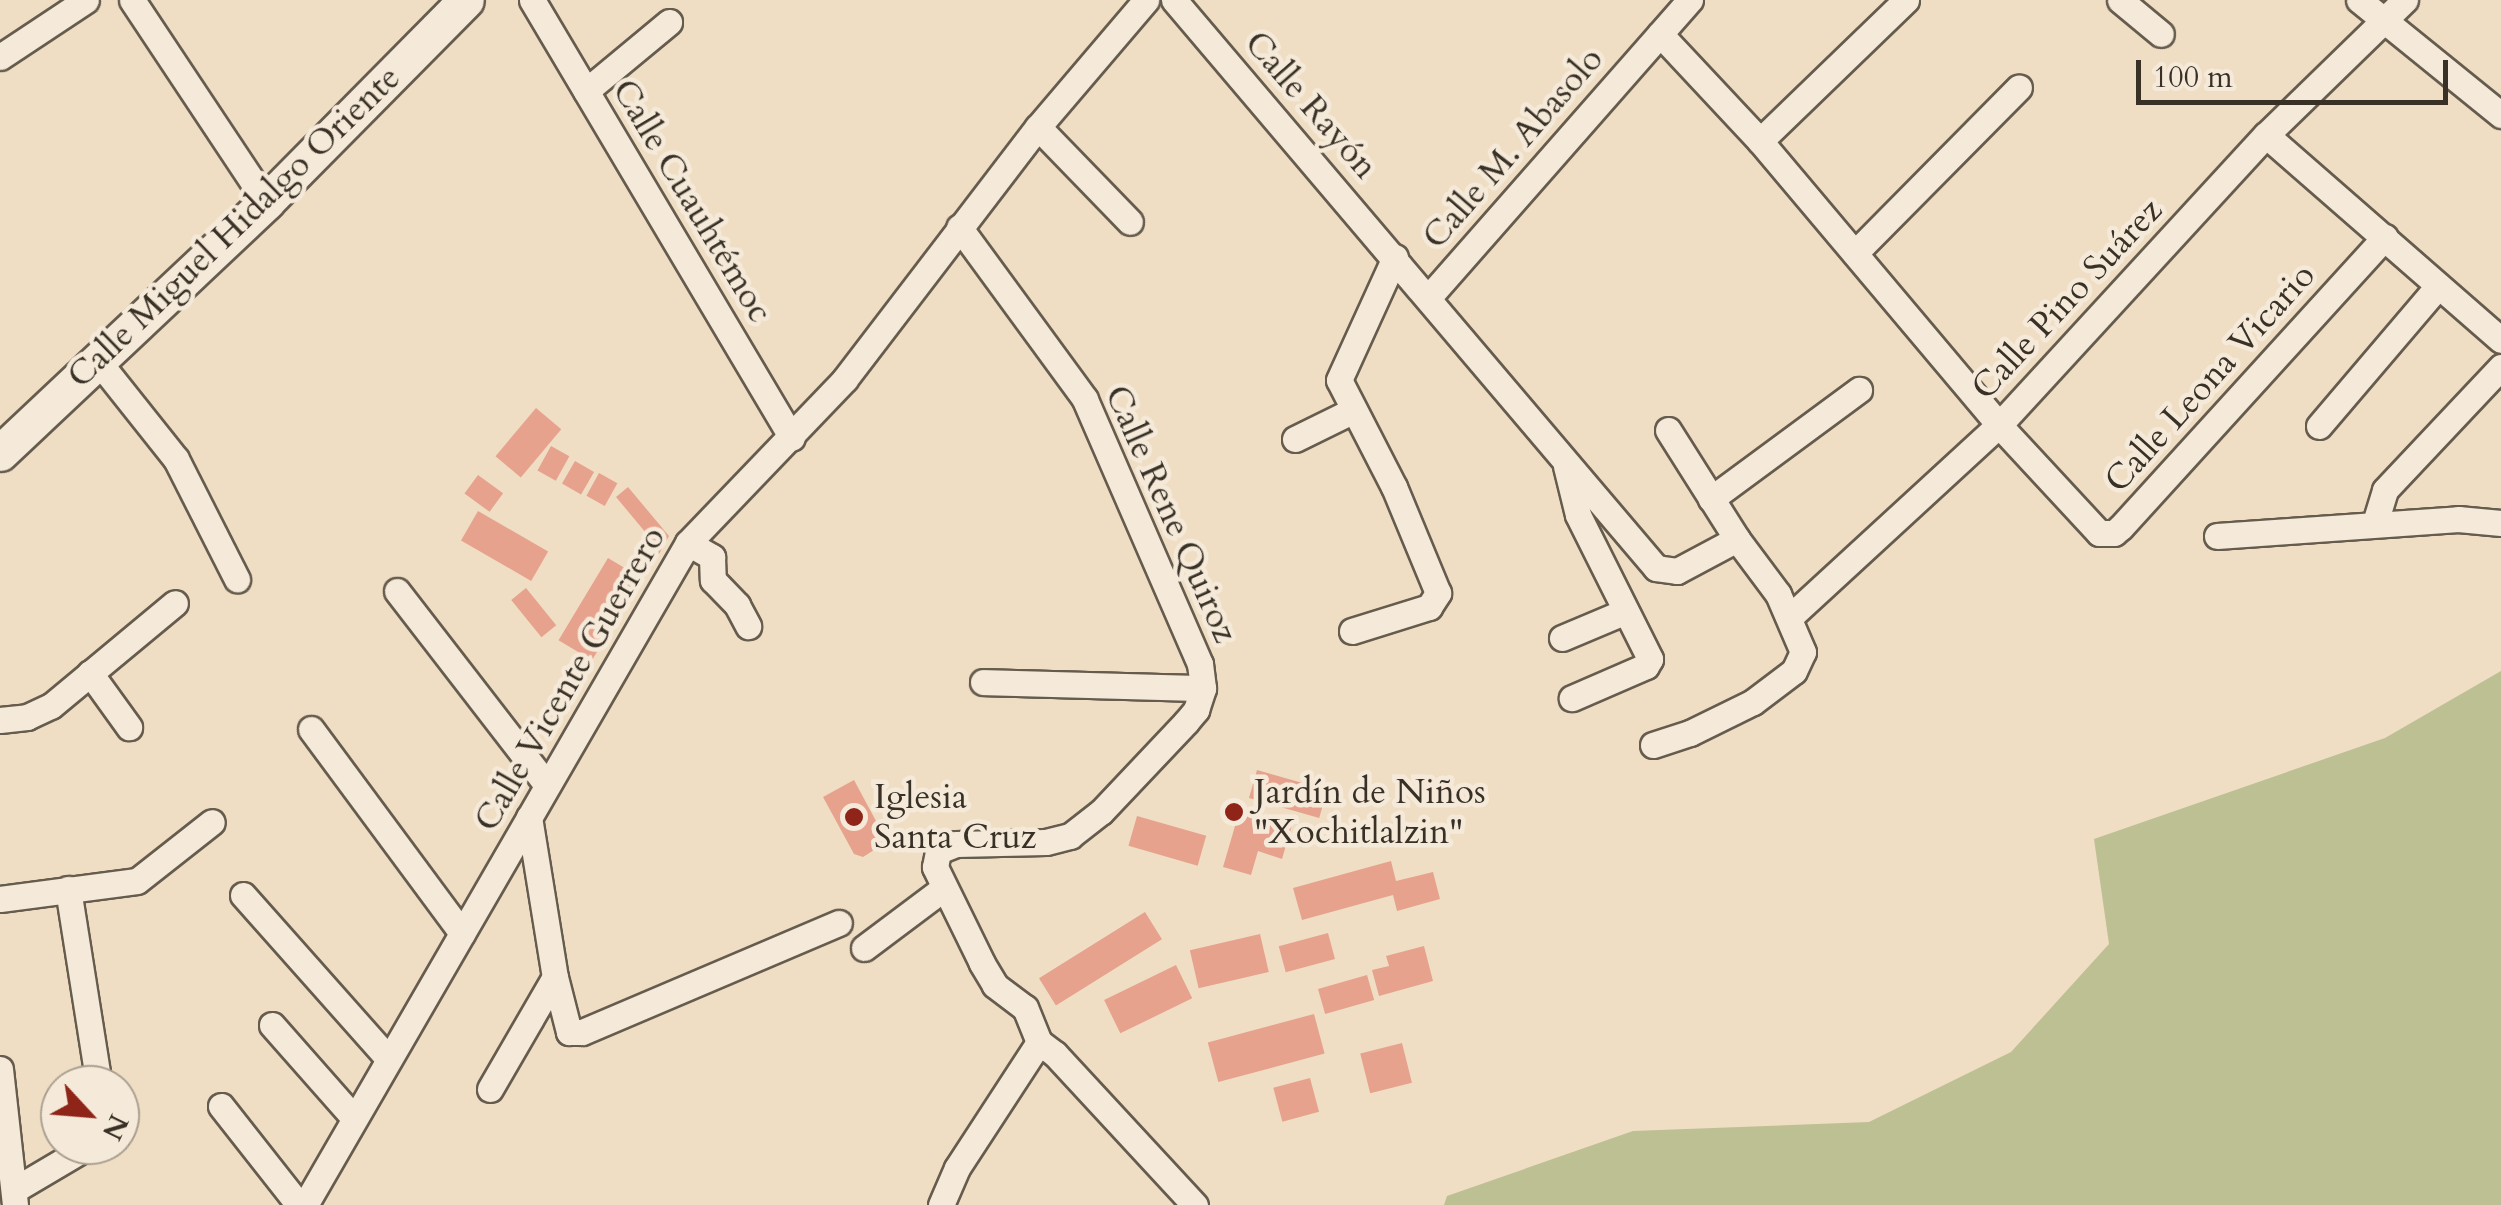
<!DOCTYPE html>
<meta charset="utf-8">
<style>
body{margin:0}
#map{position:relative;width:2501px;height:1205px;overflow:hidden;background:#efdec4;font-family:Cardo,serif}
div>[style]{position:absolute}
.green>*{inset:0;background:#bcc092}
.building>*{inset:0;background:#e6a28d;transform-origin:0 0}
.roads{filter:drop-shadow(2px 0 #665c4e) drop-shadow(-2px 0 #665c4e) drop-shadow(0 2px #665c4e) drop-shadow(0 -2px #665c4e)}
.street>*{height:25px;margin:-12.5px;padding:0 12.5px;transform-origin:12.5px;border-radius:12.5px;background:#f5ead9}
.secondary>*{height:35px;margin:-17.5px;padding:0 17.5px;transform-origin:17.5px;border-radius:17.5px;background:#f5ead9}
.dots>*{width:28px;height:28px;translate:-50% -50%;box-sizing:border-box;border:5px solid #f5ead9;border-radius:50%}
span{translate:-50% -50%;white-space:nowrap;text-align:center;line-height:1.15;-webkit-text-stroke:9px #f5ead9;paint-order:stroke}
.street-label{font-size:35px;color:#393026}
.poi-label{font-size:35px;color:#393026}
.left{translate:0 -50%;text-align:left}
.north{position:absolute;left:40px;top:1065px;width:100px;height:100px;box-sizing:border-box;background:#f5ead9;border:2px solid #aaa091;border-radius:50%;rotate:116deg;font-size:28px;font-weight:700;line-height:40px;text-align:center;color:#393026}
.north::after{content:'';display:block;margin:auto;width:35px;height:45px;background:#8f2418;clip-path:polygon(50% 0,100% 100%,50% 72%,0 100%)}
.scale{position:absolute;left:2136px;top:60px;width:312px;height:45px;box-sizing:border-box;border:5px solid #393026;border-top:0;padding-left:12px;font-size:30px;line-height:35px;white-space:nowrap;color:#393026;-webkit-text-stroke:8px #f5ead9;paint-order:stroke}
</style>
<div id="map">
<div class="green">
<div style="clip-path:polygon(2501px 671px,2501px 1205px,1444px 1205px,1447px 1196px,1633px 1131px,1869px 1122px,2011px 1052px,2109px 944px,2094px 839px,2385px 738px)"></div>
</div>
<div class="building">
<div style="left:536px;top:408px;width:33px;height:63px;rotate:40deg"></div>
<div style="left:551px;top:446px;width:21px;height:28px;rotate:29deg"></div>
<div style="left:575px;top:461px;width:22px;height:26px;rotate:30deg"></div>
<div style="left:599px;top:473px;width:21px;height:26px;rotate:29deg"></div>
<div style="left:478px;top:475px;width:31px;height:23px;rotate:36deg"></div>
<div style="clip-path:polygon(628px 487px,669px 536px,653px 565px,635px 555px,646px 533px,616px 497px)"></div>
<div style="left:478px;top:511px;width:81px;height:34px;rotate:30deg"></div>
<div style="left:608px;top:558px;width:39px;height:96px;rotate:31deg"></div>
<div style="left:526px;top:588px;width:48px;height:19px;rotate:51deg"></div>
<div style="left:1257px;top:770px;width:73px;height:29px;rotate:16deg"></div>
<div style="clip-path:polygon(854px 780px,884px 836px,882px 845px,863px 857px,854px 854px,823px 797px)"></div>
<div style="clip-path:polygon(1240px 809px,1292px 825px,1282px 859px,1258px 851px,1251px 875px,1223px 867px)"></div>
<div style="left:1137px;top:816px;width:72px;height:31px;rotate:16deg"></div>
<div style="clip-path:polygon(1391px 861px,1396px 881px,1433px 872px,1440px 899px,1397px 911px,1393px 895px,1302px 920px,1293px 888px)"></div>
<div style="left:1145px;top:912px;width:32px;height:125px;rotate:58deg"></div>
<div style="left:1328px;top:933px;width:27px;height:51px;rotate:75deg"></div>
<div style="left:1260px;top:934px;width:39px;height:72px;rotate:77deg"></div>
<div style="clip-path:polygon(1424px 946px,1433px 981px,1379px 996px,1372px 970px,1389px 966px,1386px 956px)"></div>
<div style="left:1176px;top:965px;width:37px;height:80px;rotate:64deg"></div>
<div style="left:1367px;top:975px;width:26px;height:51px;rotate:74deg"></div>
<div style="left:1314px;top:1014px;width:41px;height:110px;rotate:75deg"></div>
<div style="left:1402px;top:1043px;width:41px;height:43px;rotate:76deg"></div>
<div style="left:1310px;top:1078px;width:35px;height:38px;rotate:75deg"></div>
</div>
<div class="roads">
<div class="street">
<div style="left:132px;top:0;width:242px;rotate:56.4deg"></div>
<div style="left:532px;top:0;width:509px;rotate:59.31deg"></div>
<div style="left:1174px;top:0;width:745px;rotate:49.68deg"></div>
<div style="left:1656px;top:568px;width:21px;rotate:8deg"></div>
<div style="left:1677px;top:571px;width:68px;rotate:-28.1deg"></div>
<div style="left:2120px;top:0;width:53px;rotate:39.7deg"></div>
<div style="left:2359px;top:0;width:183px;rotate:39deg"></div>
<div style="left:1660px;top:34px;width:146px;rotate:46.9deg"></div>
<div style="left:1760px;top:141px;width:371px;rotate:49.9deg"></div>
<div style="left:1999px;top:425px;width:147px;rotate:47.2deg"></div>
<div style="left:2099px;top:533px;width:15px"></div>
<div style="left:2114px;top:533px;width:9px;rotate:-41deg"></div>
<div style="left:2121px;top:527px;width:392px;rotate:-47.7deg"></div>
<div style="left:0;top:57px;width:103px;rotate:-33.5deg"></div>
<div style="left:586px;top:91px;width:108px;rotate:-39.7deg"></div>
<div style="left:1038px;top:127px;width:132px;rotate:45.9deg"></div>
<div style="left:2266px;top:135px;width:312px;rotate:41.1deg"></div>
<div style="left:1760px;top:141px;width:203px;rotate:-44deg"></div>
<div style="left:1855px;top:253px;width:233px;rotate:-45.3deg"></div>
<div style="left:1428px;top:298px;width:397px;rotate:-48.7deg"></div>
<div style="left:98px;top:361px;width:125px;rotate:51.5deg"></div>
<div style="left:176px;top:459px;width:135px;rotate:63.1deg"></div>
<div style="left:2319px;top:426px;width:184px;rotate:-49.6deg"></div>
<div style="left:1295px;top:439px;width:64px;rotate:-26.2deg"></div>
<div style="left:1566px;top:466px;width:50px;rotate:76.2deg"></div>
<div style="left:1578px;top:515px;width:161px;rotate:63.4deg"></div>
<div style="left:1650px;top:659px;width:8px;rotate:120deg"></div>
<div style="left:1646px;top:666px;width:81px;rotate:156.6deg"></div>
<div style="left:1711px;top:499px;width:184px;rotate:-36.4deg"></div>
<div style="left:2375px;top:523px;width:34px;rotate:-73deg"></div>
<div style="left:2385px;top:490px;width:169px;rotate:-46.7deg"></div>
<div style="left:2217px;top:536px;width:242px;rotate:-4deg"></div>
<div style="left:2458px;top:519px;width:43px;rotate:5.3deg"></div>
<div style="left:688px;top:543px;width:28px;rotate:30deg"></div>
<div style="left:712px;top:557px;width:23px;rotate:88deg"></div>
<div style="left:713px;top:580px;width:35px;rotate:46deg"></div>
<div style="left:737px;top:605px;width:24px;rotate:62deg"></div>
<div style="left:397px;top:591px;width:245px;rotate:52.3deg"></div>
<div style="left:1791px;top:616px;width:282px;rotate:-42.6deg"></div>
<div style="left:1999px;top:425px;width:394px;rotate:-47.4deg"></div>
<div style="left:2266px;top:135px;width:194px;rotate:-44.2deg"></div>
<div style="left:1352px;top:631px;width:81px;rotate:-17.3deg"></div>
<div style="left:1429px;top:607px;width:17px;rotate:-57deg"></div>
<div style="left:1438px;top:593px;width:115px;rotate:-112.5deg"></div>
<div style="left:1394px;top:487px;width:120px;rotate:-117.2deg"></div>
<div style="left:1339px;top:380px;width:135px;rotate:-65.5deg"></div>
<div style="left:1562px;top:638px;width:67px;rotate:-22.8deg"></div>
<div style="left:90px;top:673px;width:67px;rotate:54.2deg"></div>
<div style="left:983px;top:682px;width:220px;rotate:1.6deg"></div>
<div style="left:0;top:720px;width:27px;rotate:-6deg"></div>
<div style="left:27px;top:717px;width:26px;rotate:-25deg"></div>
<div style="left:51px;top:706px;width:161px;rotate:-39.7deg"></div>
<div style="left:311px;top:729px;width:254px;rotate:53.5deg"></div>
<div style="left:1653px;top:745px;width:39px;rotate:-18deg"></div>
<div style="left:1690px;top:733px;width:70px;rotate:-26.2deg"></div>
<div style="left:1753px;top:702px;width:51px;rotate:-37.1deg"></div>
<div style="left:1794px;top:671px;width:21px;rotate:-65deg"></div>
<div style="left:1803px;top:652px;width:63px;rotate:-113.3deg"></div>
<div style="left:1778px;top:594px;width:69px;rotate:-126.7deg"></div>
<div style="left:1737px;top:539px;width:129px;rotate:-122.3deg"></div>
<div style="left:529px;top:817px;width:162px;rotate:80.8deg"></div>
<div style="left:555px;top:977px;width:57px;rotate:75.7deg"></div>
<div style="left:569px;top:1032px;width:13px"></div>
<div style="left:582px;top:1032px;width:279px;rotate:-23deg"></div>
<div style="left:68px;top:889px;width:198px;rotate:81deg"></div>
<div style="left:243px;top:895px;width:217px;rotate:48.4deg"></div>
<div style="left:0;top:899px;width:138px;rotate:-7.5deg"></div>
<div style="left:137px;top:881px;width:95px;rotate:-38.2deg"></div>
<div style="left:864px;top:948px;width:100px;rotate:-36.9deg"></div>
<div style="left:272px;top:1025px;width:123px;rotate:48.6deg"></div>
<div style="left:1039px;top:1042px;width:20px;rotate:37deg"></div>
<div style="left:1055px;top:1054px;width:206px;rotate:47.2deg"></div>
<div style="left:0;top:1069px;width:137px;rotate:83.7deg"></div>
<div style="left:490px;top:1089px;width:129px;rotate:-59.9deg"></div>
<div style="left:221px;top:1106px;width:126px;rotate:51.8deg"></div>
<div style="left:14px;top:1190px;width:88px;rotate:-30.6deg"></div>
<div style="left:305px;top:1205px;width:765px;rotate:-59.95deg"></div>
<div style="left:688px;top:543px;width:227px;rotate:-46.2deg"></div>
<div style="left:845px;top:379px;width:317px;rotate:-52.6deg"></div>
<div style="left:1038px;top:127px;width:167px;rotate:-49.6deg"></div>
<div style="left:941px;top:1205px;width:40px;rotate:-66.6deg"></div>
<div style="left:957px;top:1168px;width:150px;rotate:-56.9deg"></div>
<div style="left:1039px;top:1042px;width:37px;rotate:-112deg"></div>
<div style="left:1025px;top:1008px;width:38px;rotate:-143deg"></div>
<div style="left:995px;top:985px;width:26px;rotate:-121deg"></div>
<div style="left:982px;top:963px;width:107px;rotate:-116.1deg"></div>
<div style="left:935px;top:867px;width:16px;rotate:-79deg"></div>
<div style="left:938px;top:851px;width:19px;rotate:-21deg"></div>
<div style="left:956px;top:844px;width:90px;rotate:-1.3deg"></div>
<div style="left:1046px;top:842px;width:25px;rotate:-14deg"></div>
<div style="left:1070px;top:836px;width:39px;rotate:-38deg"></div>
<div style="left:1101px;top:812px;width:124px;rotate:-46.6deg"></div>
<div style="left:1186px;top:722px;width:16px;rotate:-50deg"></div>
<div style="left:1196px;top:710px;width:23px;rotate:-72deg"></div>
<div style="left:1203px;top:688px;width:24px;rotate:-97deg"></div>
<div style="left:1200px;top:664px;width:289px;rotate:-113.5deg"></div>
<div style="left:1085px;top:399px;width:213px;rotate:-126.2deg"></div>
</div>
<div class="secondary">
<div style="left:0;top:453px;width:366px;rotate:-43.3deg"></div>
<div style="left:266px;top:202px;width:284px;rotate:-45.3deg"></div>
</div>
</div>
<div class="dots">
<div style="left:1234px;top:812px;background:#8f2418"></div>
<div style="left:854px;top:817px;background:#8f2418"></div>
</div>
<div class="street-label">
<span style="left:1311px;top:105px;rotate:49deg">Calle Rayón</span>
<span style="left:1513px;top:148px;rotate:-49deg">Calle M. Abasolo</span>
<span style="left:692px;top:201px;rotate:59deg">Calle Cuauhtémoc</span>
<span style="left:234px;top:227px;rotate:-44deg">Calle Miguel Hidalgo Oriente</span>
<span style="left:2067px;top:299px;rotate:-47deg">Calle Pino Suárez</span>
<span style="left:2210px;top:378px;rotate:-48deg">Calle Leona Vicario</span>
<span style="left:1171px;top:514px;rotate:66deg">Calle Rene Quiroz</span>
<span style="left:570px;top:679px;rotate:-60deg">Calle Vicente Guerrero</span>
</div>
<div class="poi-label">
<span class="left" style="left:1254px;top:812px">Jardín de Niños<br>"Xochitlalzin"</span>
<span class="left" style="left:874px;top:817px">Iglesia<br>Santa Cruz</span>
</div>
<div class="north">N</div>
<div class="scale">100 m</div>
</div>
